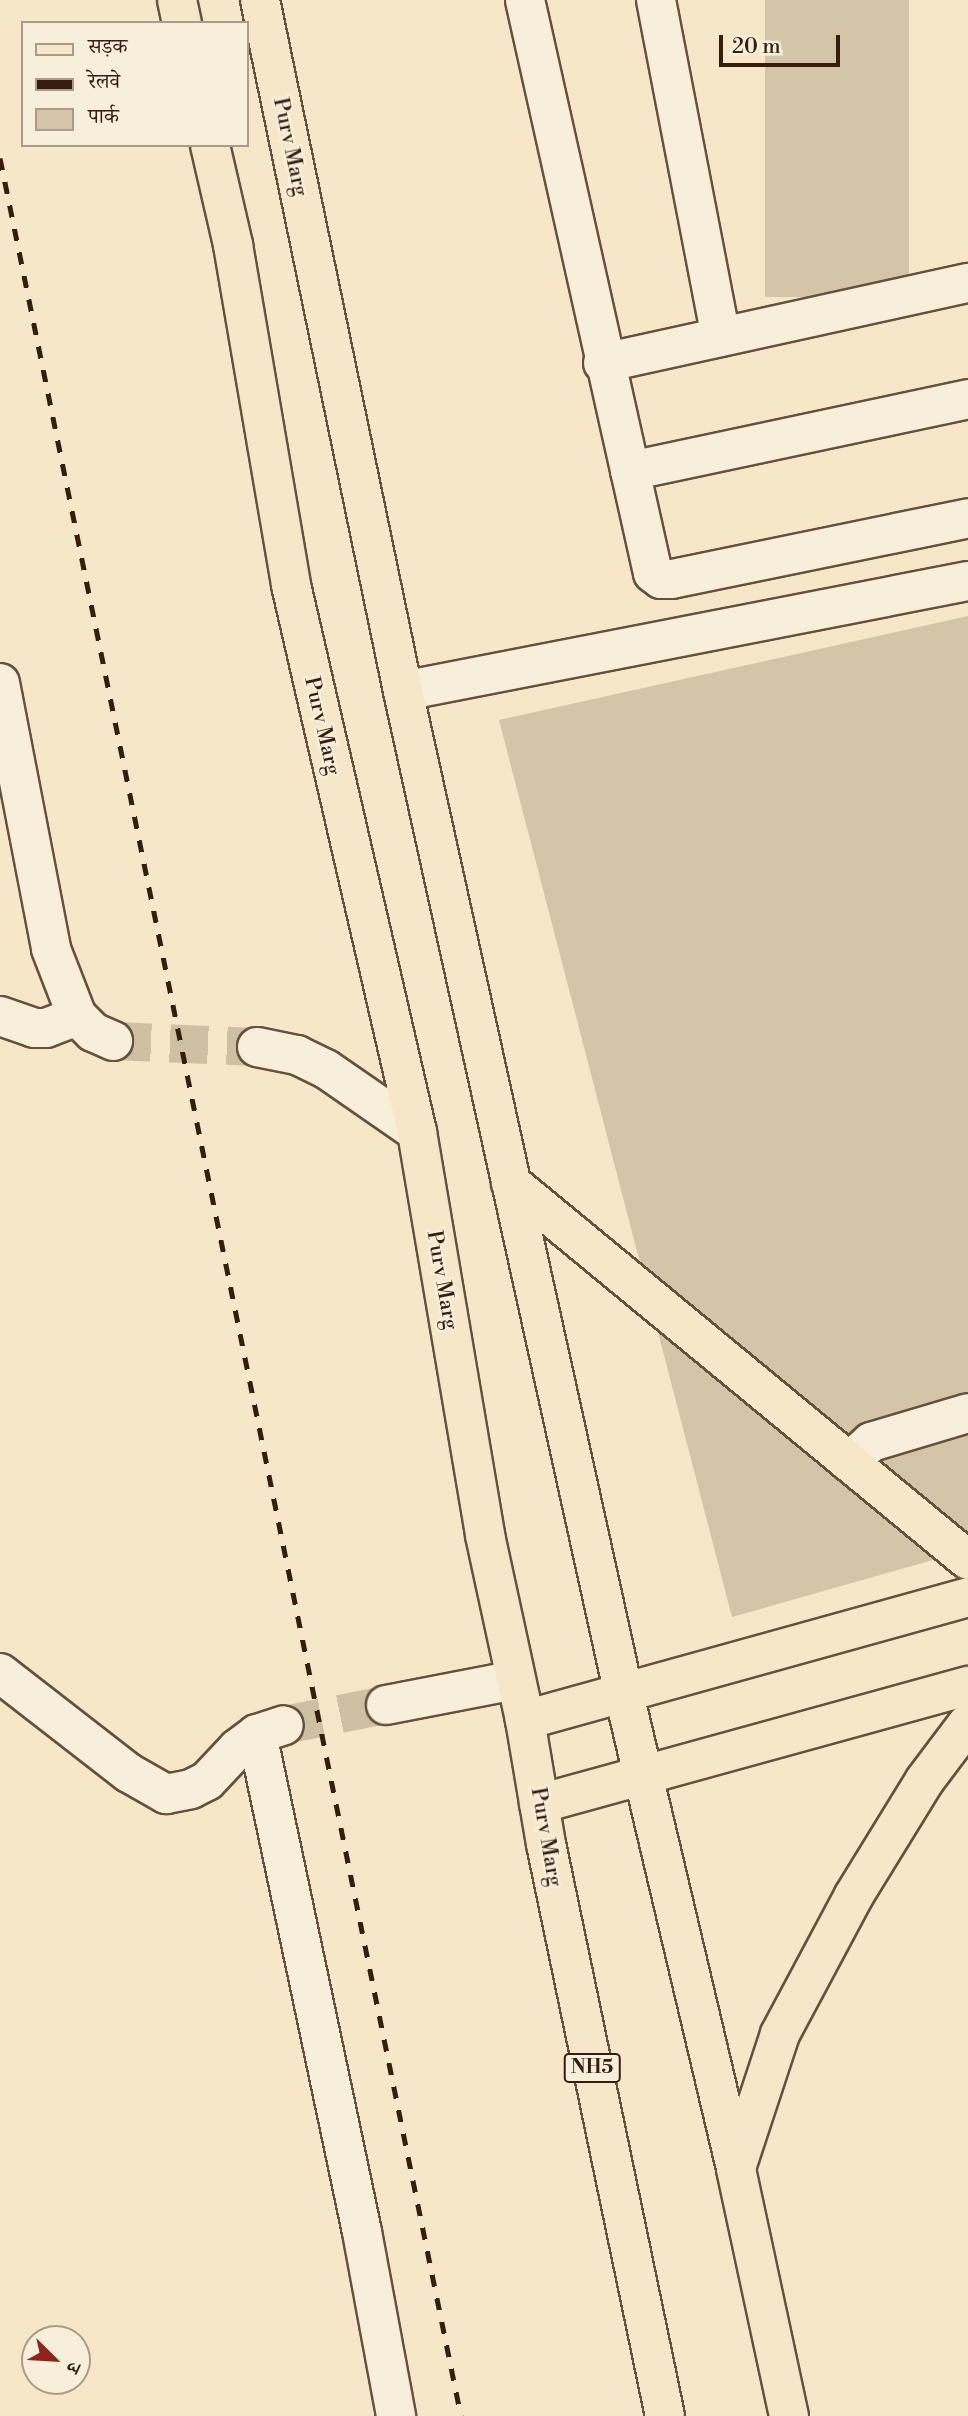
<!DOCTYPE html>
<meta charset="utf-8">
<style>
body{margin:0}
#map{position:relative;width:968px;height:2416px;overflow:hidden;background:#f5e7c7;font-family:"Libre Bodoni","Noto Serif Devanagari",serif}
div>[style]{position:absolute}
.green>*{inset:0;background:#d5c5a8;transform-origin:0 0}
.minor-tunnel>*{height:38px;margin-top:-19px;transform-origin:0;background:repeating-linear-gradient(90deg,#cfbfa3 0 38px,transparent 0 57px)}
.roads{filter:drop-shadow(2px 0 #66503e) drop-shadow(-2px 0 #66503e) drop-shadow(0 2px #66503e) drop-shadow(0 -2px #66503e)}
.minor>*{height:38px;margin:-19px;padding:0 19px;transform-origin:19px;border-radius:19px;background:#f8efdb}
.major>*{height:38px;margin:-19px;padding:0 19px;transform-origin:19px;border-radius:19px;background:#f5e7c7}
.highway>*{height:38px;margin:-19px;padding:0 19px;transform-origin:19px;border-radius:19px;background:#f5e7c7}
.rail>*{height:5px;margin-top:-2.5px;transform-origin:0;background:repeating-linear-gradient(90deg,#371d11 0 12px,transparent 0 24px)}
span{translate:-50% -50%;white-space:nowrap;text-align:center;line-height:1.15;-webkit-text-stroke:5px #f8efdb;paint-order:stroke}
.shield-label span{padding:2px 5px;background:#f8efdb;border:2px solid;border-radius:5px;-webkit-text-stroke-width:0}
.shield-label{font-size:19px;color:#371d11;font-weight:700}
.street-label{font-size:21px;color:#371d11}
.legend{position:absolute;left:21px;top:21px;width:228px;height:126px;box-sizing:border-box;background:#f8efdb;border:2px solid #ab9b8a;margin:0;padding:9px 12px;list-style:none;font-size:21px;color:#371d11}
.legend li{display:flex;align-items:center;gap:14px;height:35px}
.legend b{width:35px;border:2px solid #ab9b8a}
.north{position:absolute;left:21px;top:2325px;width:70px;height:70px;box-sizing:border-box;background:#f8efdb;border:2px solid #ab9b8a;border-radius:50%;rotate:114deg;font-size:19px;font-weight:700;line-height:28px;text-align:center;color:#371d11}
.north::after{content:'';display:block;margin:auto;width:24px;height:32px;background:#8f2418;clip-path:polygon(50% 0,100% 100%,50% 72%,0 100%)}
.scale{position:absolute;left:719px;top:35px;width:121px;height:32px;box-sizing:border-box;border:4px solid #371d11;border-top:0;padding-left:9px;font-size:21px;line-height:24px;white-space:nowrap;color:#371d11;-webkit-text-stroke:5px #f8efdb;paint-order:stroke}
</style>
<div id="map">
<div class="green">
<div style="left:765px;top:0;width:144px;height:297px"></div>
<div style="clip-path:polygon(968px 616px,968px 1550px,732px 1617px,499px 720px)"></div>
</div>
<div class="minor-tunnel">
<div style="left:113px;top:1041px;width:144px;rotate:2.4deg"></div>
<div style="left:284px;top:1725px;width:104px;rotate:-11.1deg"></div>
</div>
<div class="roads">
<div class="minor">
<div style="left:525px;top:0;width:587px;rotate:77.41deg"></div>
<div style="left:653px;top:573px;width:10px;rotate:37deg"></div>
<div style="left:661px;top:579px;width:11px"></div>
<div style="left:672px;top:579px;width:302px;rotate:-11.6deg"></div>
<div style="left:656px;top:0;width:343px;rotate:79.1deg"></div>
<div style="left:603px;top:363px;width:374px;rotate:-12.4deg"></div>
<div style="left:630px;top:471px;width:346px;rotate:-12deg"></div>
<div style="left:0;top:683px;width:271px;rotate:79.1deg"></div>
<div style="left:51px;top:949px;width:72px;rotate:68.8deg"></div>
<div style="left:77px;top:1016px;width:23px;rotate:45deg"></div>
<div style="left:93px;top:1032px;width:22px;rotate:24deg"></div>
<div style="left:403px;top:691px;width:576px;rotate:-11.02deg"></div>
<div style="left:0;top:1016px;width:36px;rotate:19deg"></div>
<div style="left:34px;top:1028px;width:12px"></div>
<div style="left:46px;top:1028px;width:33px;rotate:-21deg"></div>
<div style="left:257px;top:1047px;width:41px;rotate:11.3deg"></div>
<div style="left:297px;top:1055px;width:32px;rotate:26deg"></div>
<div style="left:326px;top:1069px;width:111px;rotate:34.7deg"></div>
<div style="left:849px;top:1462px;width:30px;rotate:-42deg"></div>
<div style="left:871px;top:1442px;width:101px;rotate:-16.6deg"></div>
<div style="left:0;top:1673px;width:163px;rotate:37.8deg"></div>
<div style="left:129px;top:1773px;width:43px;rotate:29.6deg"></div>
<div style="left:166px;top:1794px;width:25px;rotate:-11deg"></div>
<div style="left:191px;top:1789px;width:18px;rotate:-27deg"></div>
<div style="left:207px;top:1781px;width:44px;rotate:-46.8deg"></div>
<div style="left:237px;top:1749px;width:25px;rotate:-37deg"></div>
<div style="left:257px;top:1734px;width:28px;rotate:-18deg"></div>
<div style="left:386px;top:1705px;width:132px;rotate:-10.9deg"></div>
<div style="left:257px;top:1734px;width:509px;rotate:78.09deg"></div>
<div style="left:362px;top:2232px;width:187px;rotate:79.5deg"></div>
</div>
<div class="major">
<div style="left:177px;top:0;width:24px;rotate:78deg"></div>
<div style="left:260px;top:0;width:706px;rotate:78.31deg"></div>
<div style="left:403px;top:691px;width:1023px;rotate:77.58deg"></div>
<div style="left:210px;top:145px;width:103px;rotate:77deg"></div>
<div style="left:233px;top:245px;width:345px;rotate:80.3deg"></div>
<div style="left:291px;top:585px;width:561px;rotate:77.03deg"></div>
<div style="left:417px;top:1132px;width:409px;rotate:80.4deg"></div>
<div style="left:485px;top:1535px;width:189px;rotate:77.8deg"></div>
</div>
<div class="highway">
<div style="left:511px;top:1183px;width:592px;rotate:39.52deg"></div>
<div style="left:623px;top:1690px;width:492px;rotate:76.7deg"></div>
<div style="left:736px;top:2169px;width:253px;rotate:77.9deg"></div>
<div style="left:539px;top:1804px;width:445px;rotate:-15.4deg"></div>
<div style="left:736px;top:2168px;width:141px;rotate:-71.8deg"></div>
<div style="left:780px;top:2034px;width:155px;rotate:-61.9deg"></div>
<div style="left:853px;top:1897px;width:137px;rotate:-58.4deg"></div>
<div style="left:925px;top:1780px;width:71px;rotate:-53deg"></div>
<div style="left:665px;top:2416px;width:584px;rotate:-101.75deg"></div>
<div style="left:546px;top:1844px;width:126px;rotate:-99.6deg"></div>
<div style="left:525px;top:1720px;width:460px;rotate:-15.5deg"></div>
</div>
</div>
<div class="rail">
<div style="left:0;top:158px;width:2305px;rotate:78.46deg"></div>
</div>
<div class="shield-label">
<span style="left:592px;top:2068px">NH5</span>
</div>
<div class="street-label">
<span style="left:290px;top:147px;rotate:78deg">Purv Marg</span>
<span style="left:322px;top:726px;rotate:77deg">Purv Marg</span>
<span style="left:442px;top:1280px;rotate:80deg">Purv Marg</span>
<span style="left:546px;top:1837px;rotate:80deg">Purv Marg</span>
</div>
<ul class="legend">
<li><b style="height:9px;background:#f5e7c7"></b>सड़क</li>
<li><b style="height:9px;background:#371d11"></b>रेलवे</li>
<li><b style="height:19px;background:#d5c5a8"></b>पार्क</li>
</ul>
<div class="north">उ</div>
<div class="scale">20 m</div>
</div>
